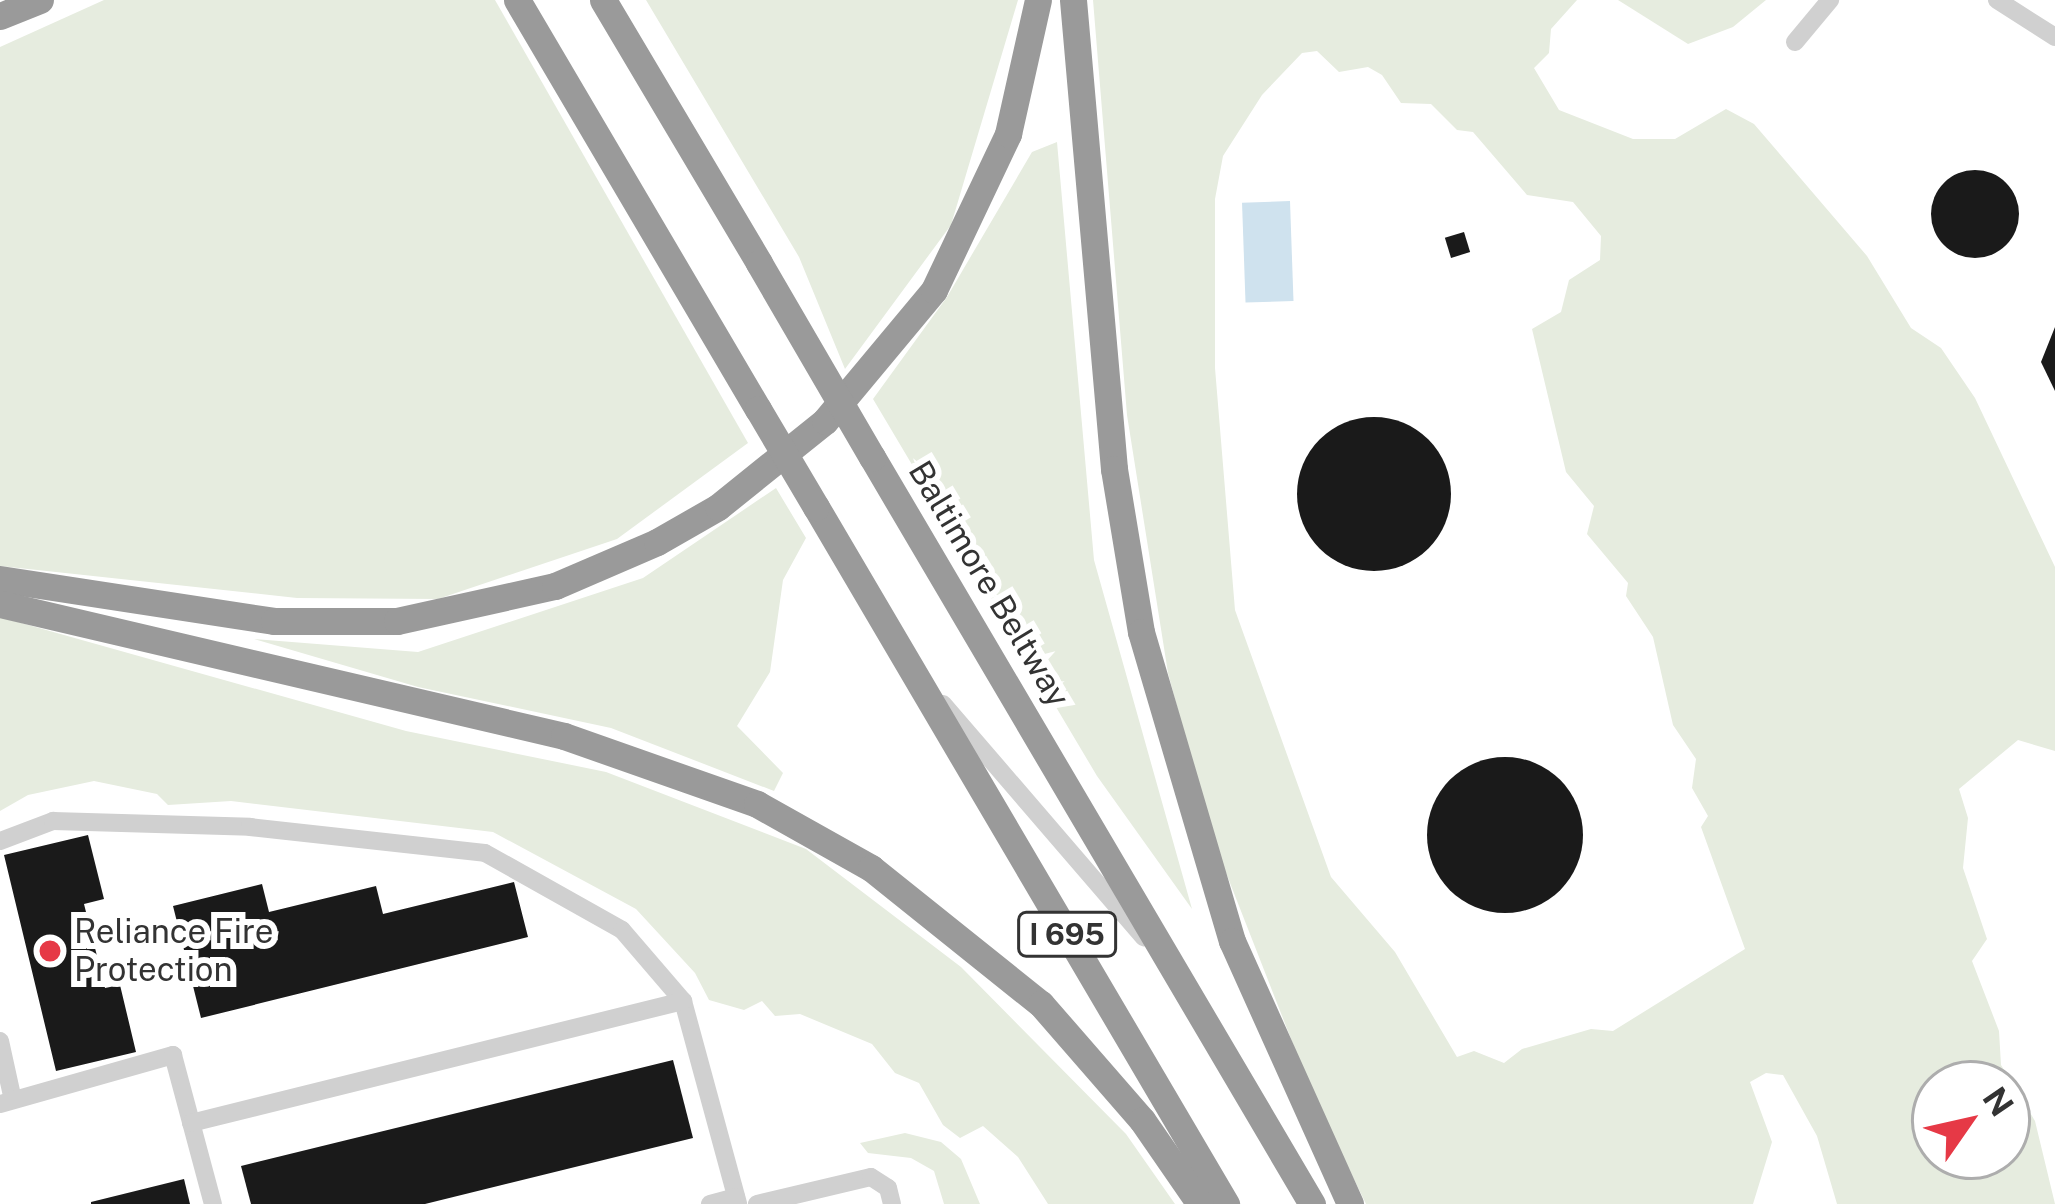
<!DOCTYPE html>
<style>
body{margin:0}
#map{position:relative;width:2055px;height:1204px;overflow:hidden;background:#fff;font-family:"Public Sans",sans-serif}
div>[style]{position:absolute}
.green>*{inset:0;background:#e6ecdf}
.water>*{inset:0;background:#cfe2ee;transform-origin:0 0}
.building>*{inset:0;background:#1a1a1a;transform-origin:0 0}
.round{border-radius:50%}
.minor>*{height:18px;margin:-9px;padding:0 9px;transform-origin:9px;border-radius:9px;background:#d0d0d0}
.highway>*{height:27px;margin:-13.5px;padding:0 13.5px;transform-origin:13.5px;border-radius:13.5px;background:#9a9a9a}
.highway-bridge>*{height:27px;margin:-13.5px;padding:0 13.5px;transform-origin:13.5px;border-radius:13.5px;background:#9a9a9a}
.dots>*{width:33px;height:33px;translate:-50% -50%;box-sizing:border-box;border:6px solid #fff;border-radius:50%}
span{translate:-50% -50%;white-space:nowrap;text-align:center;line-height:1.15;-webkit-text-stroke:12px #fff;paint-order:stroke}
.shield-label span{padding:3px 9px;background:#fff;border:3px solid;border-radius:9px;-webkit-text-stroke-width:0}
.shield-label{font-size:30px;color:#333;font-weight:700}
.street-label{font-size:33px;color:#333}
.poi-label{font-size:33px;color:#333}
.left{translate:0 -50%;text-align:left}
.north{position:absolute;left:1911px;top:1060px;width:120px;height:120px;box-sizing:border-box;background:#fff;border:3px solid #adadad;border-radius:50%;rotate:56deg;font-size:33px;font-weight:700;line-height:48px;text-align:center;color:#333}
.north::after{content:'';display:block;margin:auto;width:42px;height:54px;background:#e63946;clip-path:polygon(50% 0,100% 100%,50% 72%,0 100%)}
</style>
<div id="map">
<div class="green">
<div style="clip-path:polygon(104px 0,495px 0,748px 443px,617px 539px,438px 599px,297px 598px,0 566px,0 47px)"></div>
<div style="clip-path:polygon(646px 0,1018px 0,951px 225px,845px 369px,799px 257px)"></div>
<div style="clip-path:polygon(evenodd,1093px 0,1577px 0,1551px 29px,1549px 53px,1534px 68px,1559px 110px,1633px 139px,1675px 139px,1726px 109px,1754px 124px,1867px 256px,1911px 328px,1941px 348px,1975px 398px,2055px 567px,2055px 751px,2018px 740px,1959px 789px,1968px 818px,1963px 868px,1987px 939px,1972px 961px,1999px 1031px,2001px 1065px,2035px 1121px,2055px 1204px,1837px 1204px,1817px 1136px,1783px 1075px,1766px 1073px,1750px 1082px,1772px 1142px,1753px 1204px,1366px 1204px,1313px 1095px,1212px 837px,1168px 673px,1127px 415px,1093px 0,1317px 51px,1339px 72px,1368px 67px,1382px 75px,1401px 103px,1431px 104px,1457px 130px,1473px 132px,1527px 195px,1573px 202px,1601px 236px,1600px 260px,1569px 280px,1561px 312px,1532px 329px,1566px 472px,1594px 506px,1587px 534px,1628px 583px,1626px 596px,1653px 637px,1673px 725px,1696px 759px,1692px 788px,1708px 816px,1701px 827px,1745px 949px,1613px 1031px,1591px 1029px,1522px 1049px,1504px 1063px,1474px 1051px,1457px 1057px,1395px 952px,1331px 877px,1235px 610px,1215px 368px,1215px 199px,1223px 156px,1262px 95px,1302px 53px,1317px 51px,1093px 0,1935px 1084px,2007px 1084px,2007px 1156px,1935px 1156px,1935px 1084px)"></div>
<div style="clip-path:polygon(1618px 0,1766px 0,1733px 27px,1688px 44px)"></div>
<div style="clip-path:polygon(1057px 142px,1094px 560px,1192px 909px,1097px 776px,873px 399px,947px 297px,1032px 152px)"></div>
<div style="clip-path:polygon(776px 488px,806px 538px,783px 580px,770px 672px,737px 726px,783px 773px,774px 791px,611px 728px,418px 687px,254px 639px,418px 652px,643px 578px)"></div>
<div style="clip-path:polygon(0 617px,406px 731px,606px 772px,806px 849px,961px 967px,1126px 1134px,1175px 1204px,1048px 1204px,1018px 1157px,983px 1126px,960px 1138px,943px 1125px,919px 1083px,895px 1073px,872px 1044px,800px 1014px,775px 1016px,762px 1001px,744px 1010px,709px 1000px,695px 973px,636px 909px,493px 832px,231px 801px,168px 805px,157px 794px,94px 781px,28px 795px,0 811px)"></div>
<div style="clip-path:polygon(905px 1133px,941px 1142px,961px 1159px,980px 1204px,944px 1204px,934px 1171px,911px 1158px,868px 1153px,860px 1143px)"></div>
</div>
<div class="water">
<div style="left:1290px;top:201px;width:100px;height:48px;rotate:88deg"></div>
</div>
<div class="building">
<div class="round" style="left:1931px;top:170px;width:88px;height:88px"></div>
<div style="left:1464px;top:232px;width:21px;height:20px;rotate:73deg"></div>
<div style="clip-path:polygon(2055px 327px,2055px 391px,2041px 362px)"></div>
<div class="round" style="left:1297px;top:417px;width:154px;height:154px"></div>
<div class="round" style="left:1427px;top:757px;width:156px;height:156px"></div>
<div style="clip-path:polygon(88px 835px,104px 899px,84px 904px,105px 988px,120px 985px,136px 1052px,56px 1071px,4px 855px)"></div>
<div style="clip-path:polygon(514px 882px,528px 937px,201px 1018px,173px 906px,262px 884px,269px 912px,376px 886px,383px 914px)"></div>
<div style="clip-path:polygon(673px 1060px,693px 1138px,425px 1204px,251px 1204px,241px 1166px)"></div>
<div style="clip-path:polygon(184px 1179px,190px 1204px,91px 1204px,91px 1202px)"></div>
</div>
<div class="minor">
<div style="left:1997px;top:0;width:69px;rotate:32.5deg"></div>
<div style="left:1795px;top:42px;width:55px;rotate:-50.2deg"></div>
<div style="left:943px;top:704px;width:308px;rotate:49.3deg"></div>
<div style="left:0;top:841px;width:57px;rotate:-20.7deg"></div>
<div style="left:53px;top:821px;width:197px;rotate:1.7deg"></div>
<div style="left:250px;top:827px;width:236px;rotate:6.3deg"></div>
<div style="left:485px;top:853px;width:157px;rotate:29.3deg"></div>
<div style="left:622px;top:930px;width:94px;rotate:49.3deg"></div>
<div style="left:683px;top:1001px;width:210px;rotate:74.8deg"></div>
<div style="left:0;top:1041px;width:60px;rotate:77.6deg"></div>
<div style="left:0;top:1104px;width:180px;rotate:-15.8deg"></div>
<div style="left:173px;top:1055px;width:154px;rotate:75deg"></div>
<div style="left:191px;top:1123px;width:507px;rotate:-13.93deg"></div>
<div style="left:710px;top:1204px;width:27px;rotate:-15deg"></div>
<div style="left:757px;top:1204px;width:117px;rotate:-13.3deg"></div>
<div style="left:871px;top:1177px;width:20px;rotate:33deg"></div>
<div style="left:888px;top:1188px;width:16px;rotate:76deg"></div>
</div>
<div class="highway">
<div style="left:517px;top:0;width:475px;rotate:59.5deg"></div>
<div style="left:603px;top:0;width:306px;rotate:59.3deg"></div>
<div style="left:1073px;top:0;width:471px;rotate:85deg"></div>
<div style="left:1114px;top:469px;width:165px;rotate:80.6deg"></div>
<div style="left:1141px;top:632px;width:322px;rotate:73.6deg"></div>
<div style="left:1232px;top:941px;width:288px;rotate:65.8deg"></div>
<div style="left:0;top:16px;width:43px;rotate:-21.8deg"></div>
<div style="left:872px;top:457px;width:867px;rotate:59.5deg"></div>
<div style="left:816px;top:507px;width:809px;rotate:59.53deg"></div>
<div style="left:0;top:579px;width:277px;rotate:8.7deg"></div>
<div style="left:274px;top:621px;width:123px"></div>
<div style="left:397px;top:621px;width:162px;rotate:-12.5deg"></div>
<div style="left:555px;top:586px;width:111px;rotate:-23.3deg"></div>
<div style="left:657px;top:542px;width:70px;rotate:-29.8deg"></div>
<div style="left:718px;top:507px;width:137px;rotate:-38.8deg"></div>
<div style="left:825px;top:421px;width:170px;rotate:-50.2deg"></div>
<div style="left:934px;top:290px;width:173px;rotate:-64.6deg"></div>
<div style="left:1008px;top:134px;width:137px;rotate:-77.4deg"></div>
<div style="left:0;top:604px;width:579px;rotate:13.17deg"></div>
<div style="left:564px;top:736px;width:205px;rotate:19.4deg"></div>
<div style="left:757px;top:804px;width:131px;rotate:29.3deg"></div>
<div style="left:871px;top:868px;width:218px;rotate:38.7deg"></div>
<div style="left:1041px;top:1004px;width:154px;rotate:49deg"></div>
<div style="left:1142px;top:1120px;width:102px;rotate:55.4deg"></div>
</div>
<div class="highway-bridge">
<div style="left:759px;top:263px;width:225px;rotate:59.8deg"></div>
<div style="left:758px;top:409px;width:114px;rotate:59.4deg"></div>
</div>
<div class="dots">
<div style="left:50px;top:951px;background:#e63946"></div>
</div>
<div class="shield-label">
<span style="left:1067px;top:934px">I 695</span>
</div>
<div class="street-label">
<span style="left:989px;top:584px;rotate:59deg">Baltimore Beltway</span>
</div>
<div class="poi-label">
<span class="left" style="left:74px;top:951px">Reliance Fire<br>Protection</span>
</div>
<div class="north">N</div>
</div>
